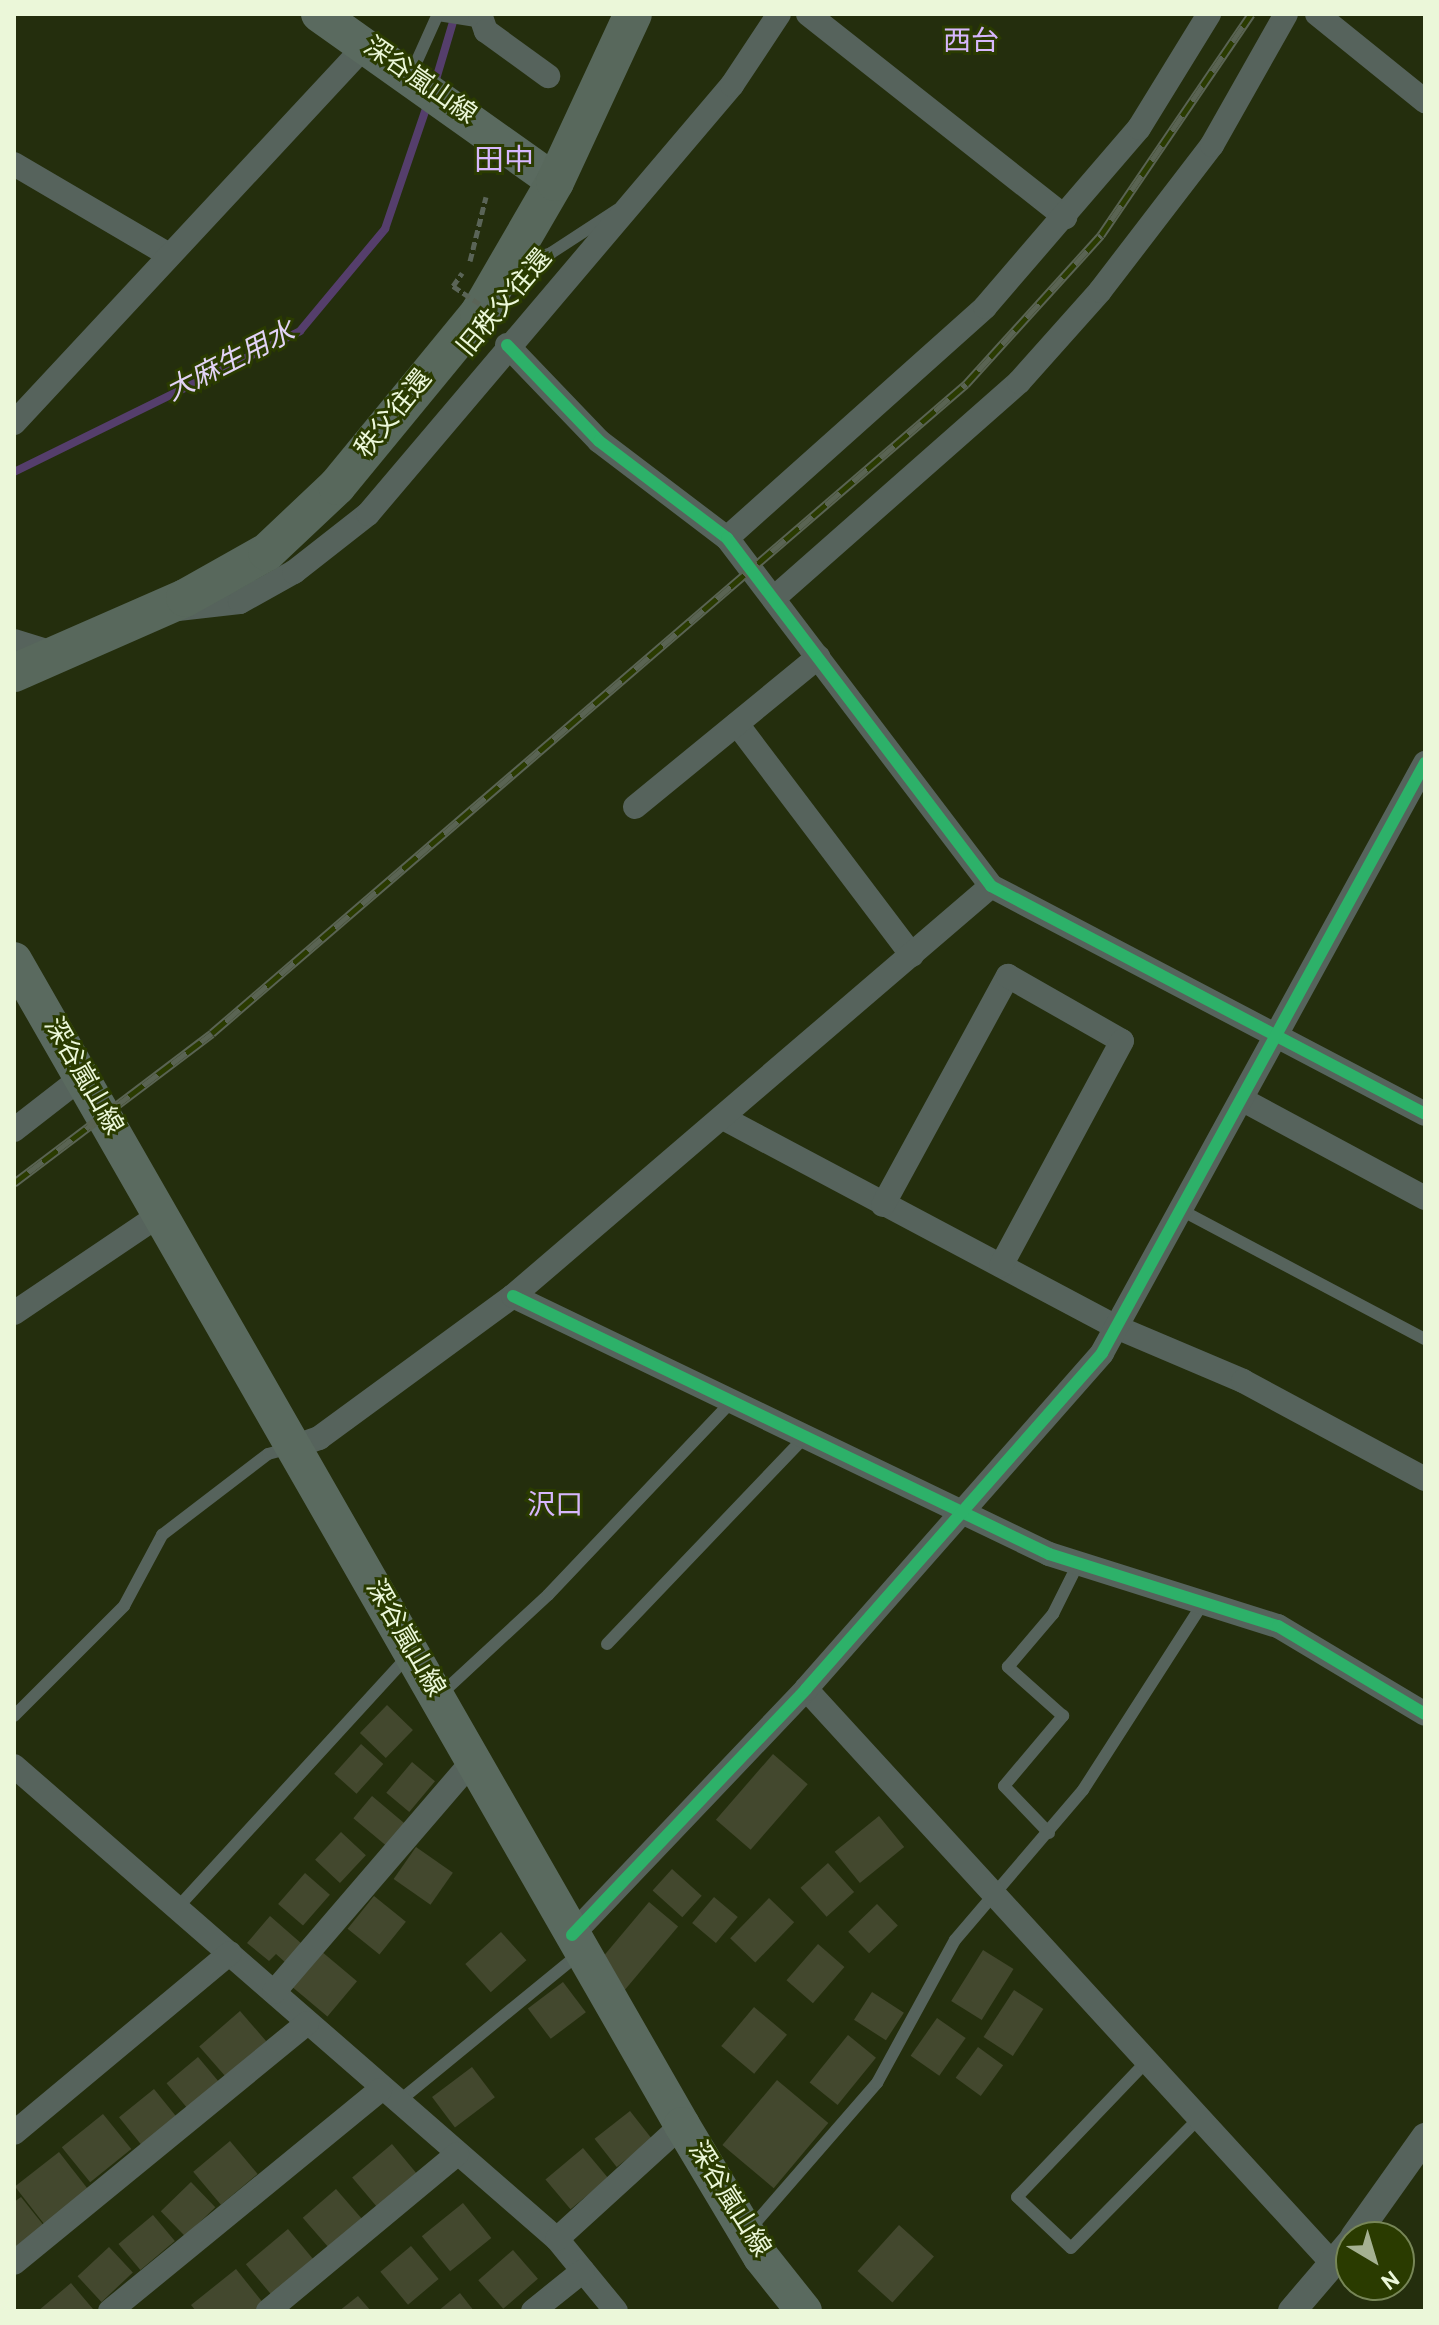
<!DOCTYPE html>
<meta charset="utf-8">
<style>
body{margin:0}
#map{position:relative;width:1439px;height:2325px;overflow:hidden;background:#242e0d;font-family:Overpass,"Noto Sans JP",sans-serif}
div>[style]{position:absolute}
.stream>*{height:8px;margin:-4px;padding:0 4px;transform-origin:4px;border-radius:4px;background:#553e6c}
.building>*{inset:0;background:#43482e;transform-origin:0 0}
.path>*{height:5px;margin-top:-2.5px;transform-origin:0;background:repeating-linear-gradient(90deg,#5a6457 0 8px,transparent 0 12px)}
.service>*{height:12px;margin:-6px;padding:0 6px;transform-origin:6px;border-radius:6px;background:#56635c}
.minor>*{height:24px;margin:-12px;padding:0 12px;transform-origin:12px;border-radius:12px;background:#56635c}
.tertiary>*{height:28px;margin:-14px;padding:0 14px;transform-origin:14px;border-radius:14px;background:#56635c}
.primary>*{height:36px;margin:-18px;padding:0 18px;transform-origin:18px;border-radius:18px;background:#5a6a5f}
.trunk>*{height:38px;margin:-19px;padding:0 19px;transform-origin:19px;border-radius:19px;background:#58685c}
.rail>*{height:9px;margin-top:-4.5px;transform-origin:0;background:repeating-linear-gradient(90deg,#2a3b00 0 18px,#5a6453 0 36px);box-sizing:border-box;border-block:2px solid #5a6453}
.path-bridge>*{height:5px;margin-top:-2.5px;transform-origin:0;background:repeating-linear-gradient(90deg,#5a6457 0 8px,transparent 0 12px)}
.cycleway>*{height:12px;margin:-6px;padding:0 6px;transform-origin:6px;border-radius:6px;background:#2db169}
span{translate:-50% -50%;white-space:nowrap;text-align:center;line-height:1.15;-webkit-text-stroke:6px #2a3b00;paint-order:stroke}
.street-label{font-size:26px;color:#ebf7d9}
.neighbourhood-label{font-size:28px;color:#d7b7fc}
.water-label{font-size:28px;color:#e2d3f5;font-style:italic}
.quarter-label{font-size:30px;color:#d7b7fc}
.frame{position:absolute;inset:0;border:16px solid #ebf7d9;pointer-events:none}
.north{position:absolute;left:1335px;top:2221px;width:80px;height:80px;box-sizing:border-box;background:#2a3b00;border:2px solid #778657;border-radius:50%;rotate:142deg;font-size:22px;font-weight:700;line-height:32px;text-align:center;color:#ebf7d9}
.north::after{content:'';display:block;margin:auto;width:28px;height:36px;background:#a5b192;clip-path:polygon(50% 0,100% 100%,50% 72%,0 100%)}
</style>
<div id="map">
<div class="stream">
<div style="left:434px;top:86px;width:74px;rotate:-73.5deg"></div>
<div style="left:14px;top:472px;width:319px;rotate:-26.2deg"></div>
<div style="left:300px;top:331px;width:133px;rotate:-50.2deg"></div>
<div style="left:385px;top:229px;width:133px;rotate:-71.2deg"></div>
</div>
<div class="building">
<div style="left:387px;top:1705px;width:36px;height:39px;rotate:44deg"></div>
<div style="left:361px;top:1744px;width:30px;height:40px;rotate:42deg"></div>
<div style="left:773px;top:1754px;width:46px;height:87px;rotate:41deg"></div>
<div style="left:412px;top:1762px;width:30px;height:40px;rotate:40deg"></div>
<div style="left:372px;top:1796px;width:43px;height:29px;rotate:40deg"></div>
<div style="left:879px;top:1816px;width:40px;height:57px;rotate:51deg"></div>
<div style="left:341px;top:1832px;width:34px;height:38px;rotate:43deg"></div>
<div style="left:416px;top:1847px;width:45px;height:39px;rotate:35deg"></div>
<div style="left:828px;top:1863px;width:39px;height:37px;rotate:48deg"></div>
<div style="left:672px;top:1869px;width:40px;height:29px;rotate:42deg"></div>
<div style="left:305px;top:1873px;width:33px;height:41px;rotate:41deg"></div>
<div style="left:374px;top:1896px;width:41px;height:42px;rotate:39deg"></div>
<div style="left:714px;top:1897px;width:31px;height:34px;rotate:40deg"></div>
<div style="left:769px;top:1898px;width:35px;height:56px;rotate:44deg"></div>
<div style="left:649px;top:1902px;width:38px;height:83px;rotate:40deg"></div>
<div style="left:877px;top:1904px;width:30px;height:40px;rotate:46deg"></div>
<div style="clip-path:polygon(270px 1916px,302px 1944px,286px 1963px,276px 1954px,269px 1961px,247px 1943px)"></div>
<div style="left:501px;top:1932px;width:38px;height:48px;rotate:48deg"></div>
<div style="left:818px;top:1944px;width:35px;height:48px;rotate:41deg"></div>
<div style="left:983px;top:1950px;width:36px;height:60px;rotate:32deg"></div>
<div style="left:321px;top:1951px;width:47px;height:46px;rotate:40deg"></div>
<div style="left:563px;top:1982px;width:38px;height:44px;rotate:53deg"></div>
<div style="left:1014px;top:1990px;width:35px;height:56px;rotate:33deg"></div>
<div style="left:872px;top:1992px;width:38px;height:33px;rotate:33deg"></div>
<div style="left:754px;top:2007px;width:43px;height:51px;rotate:40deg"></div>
<div style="left:240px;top:2011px;width:40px;height:54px;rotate:49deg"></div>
<div style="left:937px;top:2018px;width:35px;height:46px;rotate:35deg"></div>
<div style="left:848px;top:2035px;width:36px;height:61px;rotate:39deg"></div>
<div style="left:978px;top:2047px;width:31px;height:38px;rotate:36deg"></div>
<div style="left:198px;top:2057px;width:33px;height:41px;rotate:50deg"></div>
<div style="left:472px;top:2067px;width:38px;height:50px;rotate:53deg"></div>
<div style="left:777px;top:2080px;width:67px;height:85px;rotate:40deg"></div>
<div style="left:154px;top:2089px;width:35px;height:45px;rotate:51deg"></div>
<div style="left:630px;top:2111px;width:36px;height:45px;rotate:52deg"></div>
<div style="left:103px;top:2114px;width:45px;height:53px;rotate:51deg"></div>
<div style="left:230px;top:2141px;width:43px;height:48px;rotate:50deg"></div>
<div style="left:392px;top:2144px;width:40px;height:52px;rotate:50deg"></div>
<div style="left:583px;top:2148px;width:39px;height:49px;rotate:50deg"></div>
<div style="left:59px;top:2152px;width:50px;height:56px;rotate:52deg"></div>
<div style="left:191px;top:2182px;width:35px;height:42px;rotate:46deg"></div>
<div style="left:336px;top:2189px;width:41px;height:44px;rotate:49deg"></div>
<div style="clip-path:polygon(21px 2197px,45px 2227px,14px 2251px,14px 2202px)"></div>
<div style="left:463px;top:2203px;width:45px;height:53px;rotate:51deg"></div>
<div style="left:153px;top:2215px;width:34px;height:45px;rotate:50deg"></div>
<div style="left:899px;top:2225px;width:47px;height:62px;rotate:42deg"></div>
<div style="left:288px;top:2229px;width:39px;height:55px;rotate:50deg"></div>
<div style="left:411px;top:2246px;width:43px;height:40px;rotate:50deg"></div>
<div style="left:109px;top:2247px;width:35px;height:43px;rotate:47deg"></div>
<div style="left:513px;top:2250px;width:38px;height:46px;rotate:49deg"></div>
<div style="clip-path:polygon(236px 2269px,264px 2304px,255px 2311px,196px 2311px,191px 2305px)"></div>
<div style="clip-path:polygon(71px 2283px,93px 2309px,38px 2311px)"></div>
<div style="clip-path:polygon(460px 2293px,474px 2311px,438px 2311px)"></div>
<div style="clip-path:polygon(358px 2296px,371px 2311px,339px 2311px)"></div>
</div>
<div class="path">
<div style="left:470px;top:261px;width:66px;rotate:-76deg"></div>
<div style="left:453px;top:286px;width:16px;rotate:-55deg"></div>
</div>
<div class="service">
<div style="left:438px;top:15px;width:45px;rotate:9deg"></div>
<div style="left:411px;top:74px;width:66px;rotate:-65.8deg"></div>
<div style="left:519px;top:254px;width:16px;rotate:18deg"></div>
<div style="left:534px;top:259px;width:18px;rotate:-19deg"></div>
<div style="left:551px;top:253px;width:79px;rotate:-33.1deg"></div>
<div style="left:1181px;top:1210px;width:276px;rotate:27.9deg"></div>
<div style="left:607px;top:1644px;width:286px;rotate:-46.3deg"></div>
<div style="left:441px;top:1694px;width:146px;rotate:-42.8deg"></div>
<div style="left:548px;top:1595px;width:267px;rotate:-46.5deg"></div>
<div style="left:14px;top:1716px;width:156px;rotate:-45deg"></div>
<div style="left:124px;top:1606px;width:81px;rotate:-61.8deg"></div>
<div style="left:162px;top:1535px;width:133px;rotate:-37.4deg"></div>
<div style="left:268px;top:1454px;width:23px;rotate:-15deg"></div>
<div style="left:1049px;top:1833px;width:65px;rotate:-133.8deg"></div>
<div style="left:1004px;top:1786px;width:92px;rotate:-49.9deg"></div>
<div style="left:1063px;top:1716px;width:74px;rotate:-138.3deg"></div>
<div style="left:1008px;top:1667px;width:70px;rotate:-49.7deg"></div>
<div style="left:1053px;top:1614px;width:56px;rotate:-63.4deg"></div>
<div style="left:179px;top:1906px;width:338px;rotate:-47.5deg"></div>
<div style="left:1147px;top:2061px;width:188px;rotate:133.7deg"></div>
<div style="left:1017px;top:2197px;width:74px;rotate:43.4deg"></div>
<div style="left:1071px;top:2248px;width:182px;rotate:-45.4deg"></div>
<div style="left:398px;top:2102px;width:234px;rotate:-39.3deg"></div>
<div style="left:750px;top:2229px;width:194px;rotate:-49deg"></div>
<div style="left:877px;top:2083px;width:163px;rotate:-61.4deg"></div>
<div style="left:955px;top:1940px;width:197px;rotate:-49.5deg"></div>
<div style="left:1083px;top:1790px;width:222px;rotate:-57.3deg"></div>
</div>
<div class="minor">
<div style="left:480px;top:14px;width:18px;rotate:71deg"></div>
<div style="left:486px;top:31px;width:77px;rotate:36deg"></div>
<div style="left:808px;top:14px;width:328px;rotate:38.3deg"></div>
<div style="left:1317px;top:14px;width:139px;rotate:38.9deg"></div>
<div style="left:14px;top:164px;width:180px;rotate:30.4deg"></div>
<div style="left:507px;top:345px;width:133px;rotate:46.2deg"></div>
<div style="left:599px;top:441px;width:161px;rotate:37.2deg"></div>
<div style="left:727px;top:538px;width:437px;rotate:52.8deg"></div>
<div style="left:991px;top:886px;width:490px;rotate:27.7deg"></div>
<div style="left:14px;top:423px;width:517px;rotate:-47.04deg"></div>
<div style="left:727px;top:538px;width:346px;rotate:-41.8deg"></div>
<div style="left:985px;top:307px;width:236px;rotate:-49.3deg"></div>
<div style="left:1139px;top:128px;width:134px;rotate:-58.4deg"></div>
<div style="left:774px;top:598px;width:327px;rotate:-41.4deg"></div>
<div style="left:1019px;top:382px;width:122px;rotate:-48.3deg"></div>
<div style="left:1100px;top:291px;width:184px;rotate:-52.5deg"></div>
<div style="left:1212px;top:145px;width:150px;rotate:-60.5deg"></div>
<div style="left:178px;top:609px;width:62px;rotate:-6.4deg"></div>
<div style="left:240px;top:602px;width:62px;rotate:-29.1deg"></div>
<div style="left:294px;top:572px;width:94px;rotate:-38.1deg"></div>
<div style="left:368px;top:514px;width:563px;rotate:-49.69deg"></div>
<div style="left:732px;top:85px;width:85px;rotate:-56.5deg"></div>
<div style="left:14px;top:641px;width:44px;rotate:17.2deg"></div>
<div style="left:737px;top:724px;width:290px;rotate:52.9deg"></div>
<div style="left:635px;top:807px;width:237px;rotate:-39.3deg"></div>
<div style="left:1243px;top:1100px;width:207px;rotate:28.3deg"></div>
<div style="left:723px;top:1118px;width:445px;rotate:28deg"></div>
<div style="left:1116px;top:1327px;width:138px;rotate:23deg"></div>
<div style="left:1243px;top:1381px;width:207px;rotate:28.3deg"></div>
<div style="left:14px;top:1130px;width:86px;rotate:-37.9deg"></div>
<div style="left:883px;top:1205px;width:261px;rotate:-61.4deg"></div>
<div style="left:1008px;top:976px;width:131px;rotate:29.7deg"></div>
<div style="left:1122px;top:1041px;width:255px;rotate:118.3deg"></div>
<div style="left:513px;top:1296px;width:595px;rotate:25.7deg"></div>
<div style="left:1049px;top:1554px;width:240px;rotate:17.5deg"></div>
<div style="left:1278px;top:1626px;width:171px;rotate:30.9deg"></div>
<div style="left:14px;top:1313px;width:177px;rotate:-34deg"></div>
<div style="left:293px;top:1447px;width:28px;rotate:-19deg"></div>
<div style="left:319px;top:1438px;width:240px;rotate:-36.2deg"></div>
<div style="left:513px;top:1296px;width:630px;rotate:-40.62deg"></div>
<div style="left:806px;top:1689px;width:781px;rotate:47.49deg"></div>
<div style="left:14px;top:1766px;width:720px;rotate:41.06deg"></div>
<div style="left:557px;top:2239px;width:93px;rotate:50.7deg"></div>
<div style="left:572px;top:1935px;width:340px;rotate:-46.4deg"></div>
<div style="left:806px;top:1689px;width:448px;rotate:-48.6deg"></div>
<div style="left:1102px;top:1353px;width:673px;rotate:-61.3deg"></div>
<div style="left:274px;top:1992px;width:305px;rotate:-49.3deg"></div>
<div style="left:14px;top:2133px;width:281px;rotate:-39.8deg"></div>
<div style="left:557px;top:2239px;width:169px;rotate:-42.4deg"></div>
<div style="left:14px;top:2263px;width:379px;rotate:-39.3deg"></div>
<div style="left:110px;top:2311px;width:349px;rotate:-39.3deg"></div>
<div style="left:268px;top:2311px;width:246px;rotate:-39.7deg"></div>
<div style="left:533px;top:2311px;width:64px;rotate:-38.7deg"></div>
</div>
<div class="tertiary">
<div style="left:1354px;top:2237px;width:123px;rotate:-54.6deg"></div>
<div style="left:1292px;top:2311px;width:91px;rotate:-49.5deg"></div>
</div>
<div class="primary">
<div style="left:319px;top:14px;width:290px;rotate:35.4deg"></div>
<div style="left:14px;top:960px;width:1343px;rotate:60.17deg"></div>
<div style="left:682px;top:2125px;width:154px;rotate:59.1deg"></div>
<div style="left:761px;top:2257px;width:69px;rotate:51.5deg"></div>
</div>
<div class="trunk">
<div style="left:14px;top:673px;width:187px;rotate:-23.7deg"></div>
<div style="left:185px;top:598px;width:94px;rotate:-29.3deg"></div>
<div style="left:267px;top:552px;width:96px;rotate:-43.3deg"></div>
<div style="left:337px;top:486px;width:224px;rotate:-50.6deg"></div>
<div style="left:479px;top:313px;width:151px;rotate:-59.9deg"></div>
<div style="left:555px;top:182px;width:185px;rotate:-65.1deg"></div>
</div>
<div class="rail">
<div style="left:14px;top:1183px;width:248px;rotate:-37.1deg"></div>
<div style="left:212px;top:1033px;width:995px;rotate:-40.72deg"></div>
<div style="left:966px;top:384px;width:201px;rotate:-47.8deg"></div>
<div style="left:1101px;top:235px;width:267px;rotate:-55.8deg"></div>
</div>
<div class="path-bridge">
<div style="left:453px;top:286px;width:59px;rotate:34deg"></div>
</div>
<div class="cycleway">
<div style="left:507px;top:345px;width:133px;rotate:46.2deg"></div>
<div style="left:599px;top:441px;width:161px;rotate:37.2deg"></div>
<div style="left:727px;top:538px;width:437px;rotate:52.8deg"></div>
<div style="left:991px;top:886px;width:490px;rotate:27.7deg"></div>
<div style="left:513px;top:1296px;width:595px;rotate:25.7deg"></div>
<div style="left:1049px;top:1554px;width:240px;rotate:17.5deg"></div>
<div style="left:1278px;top:1626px;width:171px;rotate:30.9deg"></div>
<div style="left:572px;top:1935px;width:340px;rotate:-46.4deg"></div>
<div style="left:806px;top:1689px;width:448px;rotate:-48.6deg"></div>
<div style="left:1102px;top:1353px;width:673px;rotate:-61.3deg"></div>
</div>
<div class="street-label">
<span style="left:419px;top:82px;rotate:35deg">深谷嵐山線</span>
<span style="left:506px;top:304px;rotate:-50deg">旧秩父往還</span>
<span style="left:395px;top:415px;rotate:-51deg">秩父往還</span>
<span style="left:82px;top:1077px;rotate:60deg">深谷嵐山線</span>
<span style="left:404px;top:1639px;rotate:60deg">深谷嵐山線</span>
<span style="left:728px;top:2200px;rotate:58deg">深谷嵐山線</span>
</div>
<div class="neighbourhood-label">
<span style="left:971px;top:43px">西台</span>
<span style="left:555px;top:1507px">沢口</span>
</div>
<div class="water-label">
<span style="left:231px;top:363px;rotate:-27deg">大麻生用水</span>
</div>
<div class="quarter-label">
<span style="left:504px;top:163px">田中</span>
</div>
<div class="frame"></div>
<div class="north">N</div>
</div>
